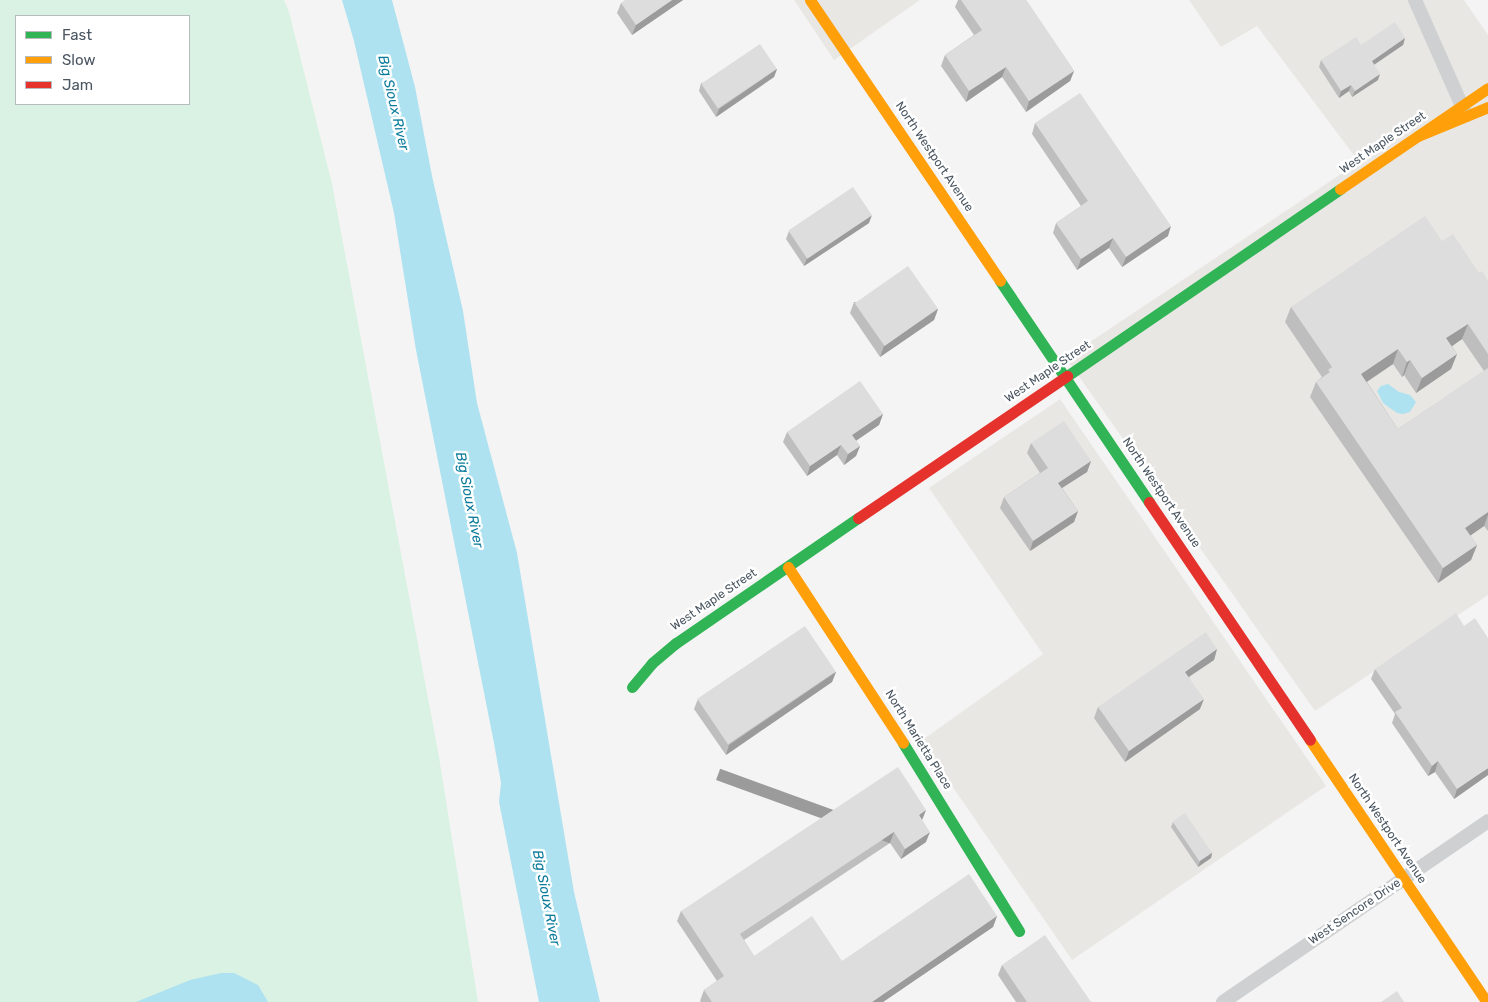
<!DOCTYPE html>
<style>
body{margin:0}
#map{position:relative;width:1488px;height:1002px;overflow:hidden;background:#f4f4f4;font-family:Rubik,sans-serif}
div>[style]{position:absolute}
.commercial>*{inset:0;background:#e8e7e3}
.green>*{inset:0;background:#d9f2e3}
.water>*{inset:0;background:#aee2f0}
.street>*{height:14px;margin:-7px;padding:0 7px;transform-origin:7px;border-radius:7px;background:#ced0d2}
.fast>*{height:11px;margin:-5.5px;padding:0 5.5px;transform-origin:5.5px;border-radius:5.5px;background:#30b455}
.slow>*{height:11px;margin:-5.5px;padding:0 5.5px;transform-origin:5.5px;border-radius:5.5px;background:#ff9f0a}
.jam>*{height:11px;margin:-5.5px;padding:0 5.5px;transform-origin:5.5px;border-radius:5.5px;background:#e5322d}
.wall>*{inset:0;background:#bebebf}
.shaded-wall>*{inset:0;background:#9b9b9b;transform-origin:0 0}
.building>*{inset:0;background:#ddddde;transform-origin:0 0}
span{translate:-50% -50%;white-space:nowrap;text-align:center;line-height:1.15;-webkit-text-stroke:5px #fff;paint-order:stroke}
.street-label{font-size:12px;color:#4a5661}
.water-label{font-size:14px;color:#0c7c9b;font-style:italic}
.legend{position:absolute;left:15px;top:15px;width:175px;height:90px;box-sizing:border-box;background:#fff;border:1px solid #b7bbc0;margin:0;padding:6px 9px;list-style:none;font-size:15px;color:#4a5661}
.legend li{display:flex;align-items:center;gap:10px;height:25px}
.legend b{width:25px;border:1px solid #b7bbc0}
</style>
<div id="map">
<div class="commercial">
<div style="clip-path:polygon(794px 0,920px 0,834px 60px)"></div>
<div style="clip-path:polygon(1189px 0,1464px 0,1488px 35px,1488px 595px,1315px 711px,1066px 358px,1359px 162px,1257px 26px,1221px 47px)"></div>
<div style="clip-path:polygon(1060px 399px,1326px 786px,1072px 960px,921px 741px,1043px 654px,929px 488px)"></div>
</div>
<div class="green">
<div style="clip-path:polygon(evenodd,0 0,284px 0,289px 12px,332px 184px,439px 757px,478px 1002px,0 1002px,0 0,16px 16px,189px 16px,189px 104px,16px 104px,16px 16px)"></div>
</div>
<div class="water">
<div style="clip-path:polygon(342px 0,392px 0,415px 87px,432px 176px,463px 311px,477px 403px,517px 553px,574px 892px,600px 1002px,539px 1002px,499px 802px,501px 783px,494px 743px,416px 350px,394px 213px,354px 41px)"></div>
<div style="clip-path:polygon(1388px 384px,1399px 392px,1410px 395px,1416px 402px,1410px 412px,1403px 414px,1397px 413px,1383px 403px,1377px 391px,1381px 386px)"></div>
<div style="clip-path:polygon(221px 973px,234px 973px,258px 985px,268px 1002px,136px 1002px,190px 980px)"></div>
</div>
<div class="street">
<div style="left:1415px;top:0;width:124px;rotate:66.1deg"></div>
<div style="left:1223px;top:1002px;width:321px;rotate:-34.3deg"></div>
</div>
<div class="fast">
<div style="left:1000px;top:281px;width:267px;rotate:56deg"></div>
<div style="left:1067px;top:376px;width:331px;rotate:-34.4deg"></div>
<div style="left:632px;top:687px;width:31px;rotate:-50deg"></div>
<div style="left:652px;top:663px;width:31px;rotate:-40deg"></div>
<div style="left:676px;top:643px;width:221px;rotate:-34.5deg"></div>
<div style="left:903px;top:743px;width:221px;rotate:58.3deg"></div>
</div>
<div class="slow">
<div style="left:810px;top:0;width:339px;rotate:55.9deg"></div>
<div style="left:1418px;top:136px;width:76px;rotate:-22.5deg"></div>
<div style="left:1340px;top:189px;width:179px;rotate:-34.3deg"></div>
<div style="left:788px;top:567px;width:210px;rotate:56.8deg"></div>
<div style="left:1310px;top:740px;width:316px;rotate:56deg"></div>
</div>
<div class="jam">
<div style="left:1149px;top:502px;width:287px;rotate:55.9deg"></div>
<div style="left:858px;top:518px;width:253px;rotate:-34.2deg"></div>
</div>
<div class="wall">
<div style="clip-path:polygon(683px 0,632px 35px,617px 13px,621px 3px)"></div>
<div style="clip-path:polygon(958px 0,1026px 0,1074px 71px,1070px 81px,1026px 112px,1002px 77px,966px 102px,941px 66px,945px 55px,974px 35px,955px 7px)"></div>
<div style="clip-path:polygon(1405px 38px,1403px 45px,1374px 65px,1378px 80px,1352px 97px,1349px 91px,1339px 98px,1319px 67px,1321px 60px,1361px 45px)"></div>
<div style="clip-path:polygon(777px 69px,774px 77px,716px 117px,699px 91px,701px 83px)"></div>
<div style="clip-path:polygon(1035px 123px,1168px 236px,1122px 267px,1109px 248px,1077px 270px,1053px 233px,1056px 223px,1081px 206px,1032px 134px)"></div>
<div style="clip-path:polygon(869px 223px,804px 266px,786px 239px,789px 231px)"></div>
<div style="clip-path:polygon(evenodd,1442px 241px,1488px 281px,1488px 531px,1484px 526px,1470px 535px,1477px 545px,1471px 560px,1438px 583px,1310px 397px,1316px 382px,1322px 377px,1285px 322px,1291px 307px,1442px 241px,1462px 339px,1484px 371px,1398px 429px,1367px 382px,1393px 364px,1402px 377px,1404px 375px,1416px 393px,1451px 369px,1457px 354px,1452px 346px,1462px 339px)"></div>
<div style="clip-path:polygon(854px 302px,938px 309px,934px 320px,880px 357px,850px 313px)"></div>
<div style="clip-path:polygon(883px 414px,879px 425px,856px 441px,860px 446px,856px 456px,844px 465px,837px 455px,807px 476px,783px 442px,787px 432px)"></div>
<div style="clip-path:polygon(1031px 443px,1091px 461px,1087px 472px,1062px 488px,1078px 511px,1074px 522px,1030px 551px,1000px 508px,1004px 497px,1040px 473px,1027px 453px)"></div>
<div style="clip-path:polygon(1217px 649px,1214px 660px,1189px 677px,1200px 709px,1125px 762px,1094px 718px,1098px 707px)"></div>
<div style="clip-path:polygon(1375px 669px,1488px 775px,1454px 799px,1435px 772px,1428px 776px,1392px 723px,1395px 714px,1371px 679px)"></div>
<div style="clip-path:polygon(836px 672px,832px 682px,726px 755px,694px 709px,698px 699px)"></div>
<div style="clip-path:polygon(926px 810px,922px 820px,926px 842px,901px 859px,890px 843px,744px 940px,754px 956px,842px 961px,997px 916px,993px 927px,883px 1002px,701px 1002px,700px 1001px,704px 990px,717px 981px,677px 921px,681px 911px)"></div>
<div style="clip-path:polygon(1173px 822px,1212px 853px,1211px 858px,1198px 867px,1171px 827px)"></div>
<div style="clip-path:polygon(1002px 965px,1091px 1002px,1016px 1002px,998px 975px)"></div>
</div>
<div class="shaded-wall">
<div style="clip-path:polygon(672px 0,683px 0,632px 35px,636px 25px)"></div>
<div style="clip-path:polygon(1405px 38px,1403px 45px,1369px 68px,1372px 61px)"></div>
<div style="clip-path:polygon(1006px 67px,1002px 77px,966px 102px,969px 91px)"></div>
<div style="clip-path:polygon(777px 69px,774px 77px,716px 117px,719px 109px)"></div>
<div style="clip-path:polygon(1074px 71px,1070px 81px,1026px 112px,1029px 101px)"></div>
<div style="clip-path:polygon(1380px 74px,1378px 80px,1352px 97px,1355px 91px)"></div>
<div style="clip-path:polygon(1351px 85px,1349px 91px,1339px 98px,1341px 91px)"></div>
<div style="clip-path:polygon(872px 215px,869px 223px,804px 266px,807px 258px)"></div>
<div style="clip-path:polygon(1171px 226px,1168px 236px,1122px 267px,1126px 257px)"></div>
<div style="clip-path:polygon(1113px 238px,1109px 248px,1077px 270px,1081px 259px)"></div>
<div style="clip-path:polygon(938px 309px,934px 320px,880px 357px,884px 346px)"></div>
<div style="clip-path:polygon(1468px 324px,1462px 339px,1441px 354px,1446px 338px)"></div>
<div style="clip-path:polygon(1398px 349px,1393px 364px,1356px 389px,1361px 374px)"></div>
<div style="clip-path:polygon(1457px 354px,1451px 369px,1416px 393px,1422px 378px)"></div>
<div style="clip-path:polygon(1410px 360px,1404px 375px,1402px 377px,1407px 362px)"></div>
<div style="clip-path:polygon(883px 414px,879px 425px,848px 446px,852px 435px)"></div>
<div style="clip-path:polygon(841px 445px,837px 455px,807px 476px,810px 466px)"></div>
<div style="clip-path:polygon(860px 446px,856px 456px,844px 465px,848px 454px)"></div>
<div style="clip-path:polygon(1091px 461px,1087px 472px,1054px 493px,1058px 483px)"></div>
<div style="clip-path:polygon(1078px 511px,1074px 522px,1030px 551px,1033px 541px)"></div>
<div style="clip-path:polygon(1488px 512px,1488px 515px,1484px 526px,1460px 543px,1465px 528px)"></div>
<div style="clip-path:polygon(1477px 545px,1471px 560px,1438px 583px,1443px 568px)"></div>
<div style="clip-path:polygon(1217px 649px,1214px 660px,1181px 682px,1185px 672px)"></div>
<div style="clip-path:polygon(836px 672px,832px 682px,726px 755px,729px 745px)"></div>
<div style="clip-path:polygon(1204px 699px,1200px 709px,1125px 762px,1129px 751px)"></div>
<div style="clip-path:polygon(1438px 761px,1435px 772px,1428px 776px,1432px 766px)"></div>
<div style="clip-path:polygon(1488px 768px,1488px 775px,1454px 799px,1457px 789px)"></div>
<div style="clip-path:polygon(926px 810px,922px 820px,919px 815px)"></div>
<div style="left:894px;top:832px;width:12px;height:185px;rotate:110deg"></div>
<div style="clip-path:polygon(930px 832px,926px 842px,901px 859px,905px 849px)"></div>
<div style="clip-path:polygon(1212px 853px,1211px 858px,1198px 867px,1200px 861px)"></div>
<div style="clip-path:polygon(997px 916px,993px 927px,883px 1002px,872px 1002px)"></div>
</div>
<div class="building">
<div style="clip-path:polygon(625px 0,672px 0,636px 25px,621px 3px)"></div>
<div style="clip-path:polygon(961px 0,1026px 0,1074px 71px,1029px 101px,1006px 67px,969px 91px,945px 55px,982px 30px)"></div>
<div style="clip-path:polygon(1395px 22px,1405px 38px,1372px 61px,1380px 74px,1355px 91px,1351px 85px,1341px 91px,1321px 60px,1356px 37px,1361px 45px)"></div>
<div style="left:760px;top:44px;width:30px;height:71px;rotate:56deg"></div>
<div style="clip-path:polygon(1080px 93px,1171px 226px,1126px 257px,1113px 238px,1081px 259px,1056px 223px,1088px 201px,1035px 123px)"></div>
<div style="left:853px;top:187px;width:34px;height:78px;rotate:56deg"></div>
<div style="clip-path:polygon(1425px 216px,1442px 241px,1453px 234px,1479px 273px,1482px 271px,1488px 281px,1488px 354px,1468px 324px,1446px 338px,1457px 354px,1422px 378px,1410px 360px,1407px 362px,1398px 349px,1361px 374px,1398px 429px,1488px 368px,1488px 512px,1465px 528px,1477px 545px,1443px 568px,1316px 382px,1330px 372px,1328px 370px,1332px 367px,1291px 307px)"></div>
<div style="left:908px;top:266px;width:52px;height:65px;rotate:55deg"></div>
<div style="clip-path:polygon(860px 381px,883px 414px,852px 435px,860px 446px,848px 454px,841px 445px,810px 466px,787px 432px)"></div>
<div style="clip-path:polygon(1064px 421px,1091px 461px,1058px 483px,1078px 511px,1033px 541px,1004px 497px,1048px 468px,1031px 443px)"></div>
<div style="clip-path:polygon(1456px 613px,1464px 626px,1475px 618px,1488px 638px,1488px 768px,1457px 789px,1438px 761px,1432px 766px,1395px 712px,1402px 708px,1375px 669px)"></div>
<div style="left:805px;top:626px;width:55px;height:130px;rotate:56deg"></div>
<div style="clip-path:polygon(1206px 632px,1217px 649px,1185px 672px,1204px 699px,1129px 751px,1098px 707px)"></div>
<div style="clip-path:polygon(898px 767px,926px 810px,919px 815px,930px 832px,905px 849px,894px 832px,740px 934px,754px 956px,812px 916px,842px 961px,969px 874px,997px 916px,872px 1002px,712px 1002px,704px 990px,724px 976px,681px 911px)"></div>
<div style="left:1185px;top:813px;width:48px;height:15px;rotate:56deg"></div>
<div style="clip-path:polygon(1045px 935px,1091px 1002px,1027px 1002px,1002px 965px)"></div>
<div style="clip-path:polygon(1397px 991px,1404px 1002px,1381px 1002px)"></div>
</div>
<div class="street-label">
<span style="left:1383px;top:143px;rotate:-34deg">West Maple Street</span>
<span style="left:934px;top:157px;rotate:56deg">North Westport Avenue</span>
<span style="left:1048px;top:372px;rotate:-34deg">West Maple Street</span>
<span style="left:1161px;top:493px;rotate:56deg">North Westport Avenue</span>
<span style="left:714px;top:600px;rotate:-34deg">West Maple Street</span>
<span style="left:918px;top:740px;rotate:58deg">North Marietta Place</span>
<span style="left:1387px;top:829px;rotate:56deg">North Westport Avenue</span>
<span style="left:1355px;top:912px;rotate:-34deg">West Sencore Drive</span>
</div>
<div class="water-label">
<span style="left:393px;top:103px;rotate:77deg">Big Sioux River</span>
<span style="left:469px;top:500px;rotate:79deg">Big Sioux River</span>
<span style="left:546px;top:898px;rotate:79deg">Big Sioux River</span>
</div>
<ul class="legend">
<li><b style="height:6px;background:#30b455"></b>Fast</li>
<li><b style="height:6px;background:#ff9f0a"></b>Slow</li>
<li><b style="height:6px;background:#e5322d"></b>Jam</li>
</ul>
</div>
